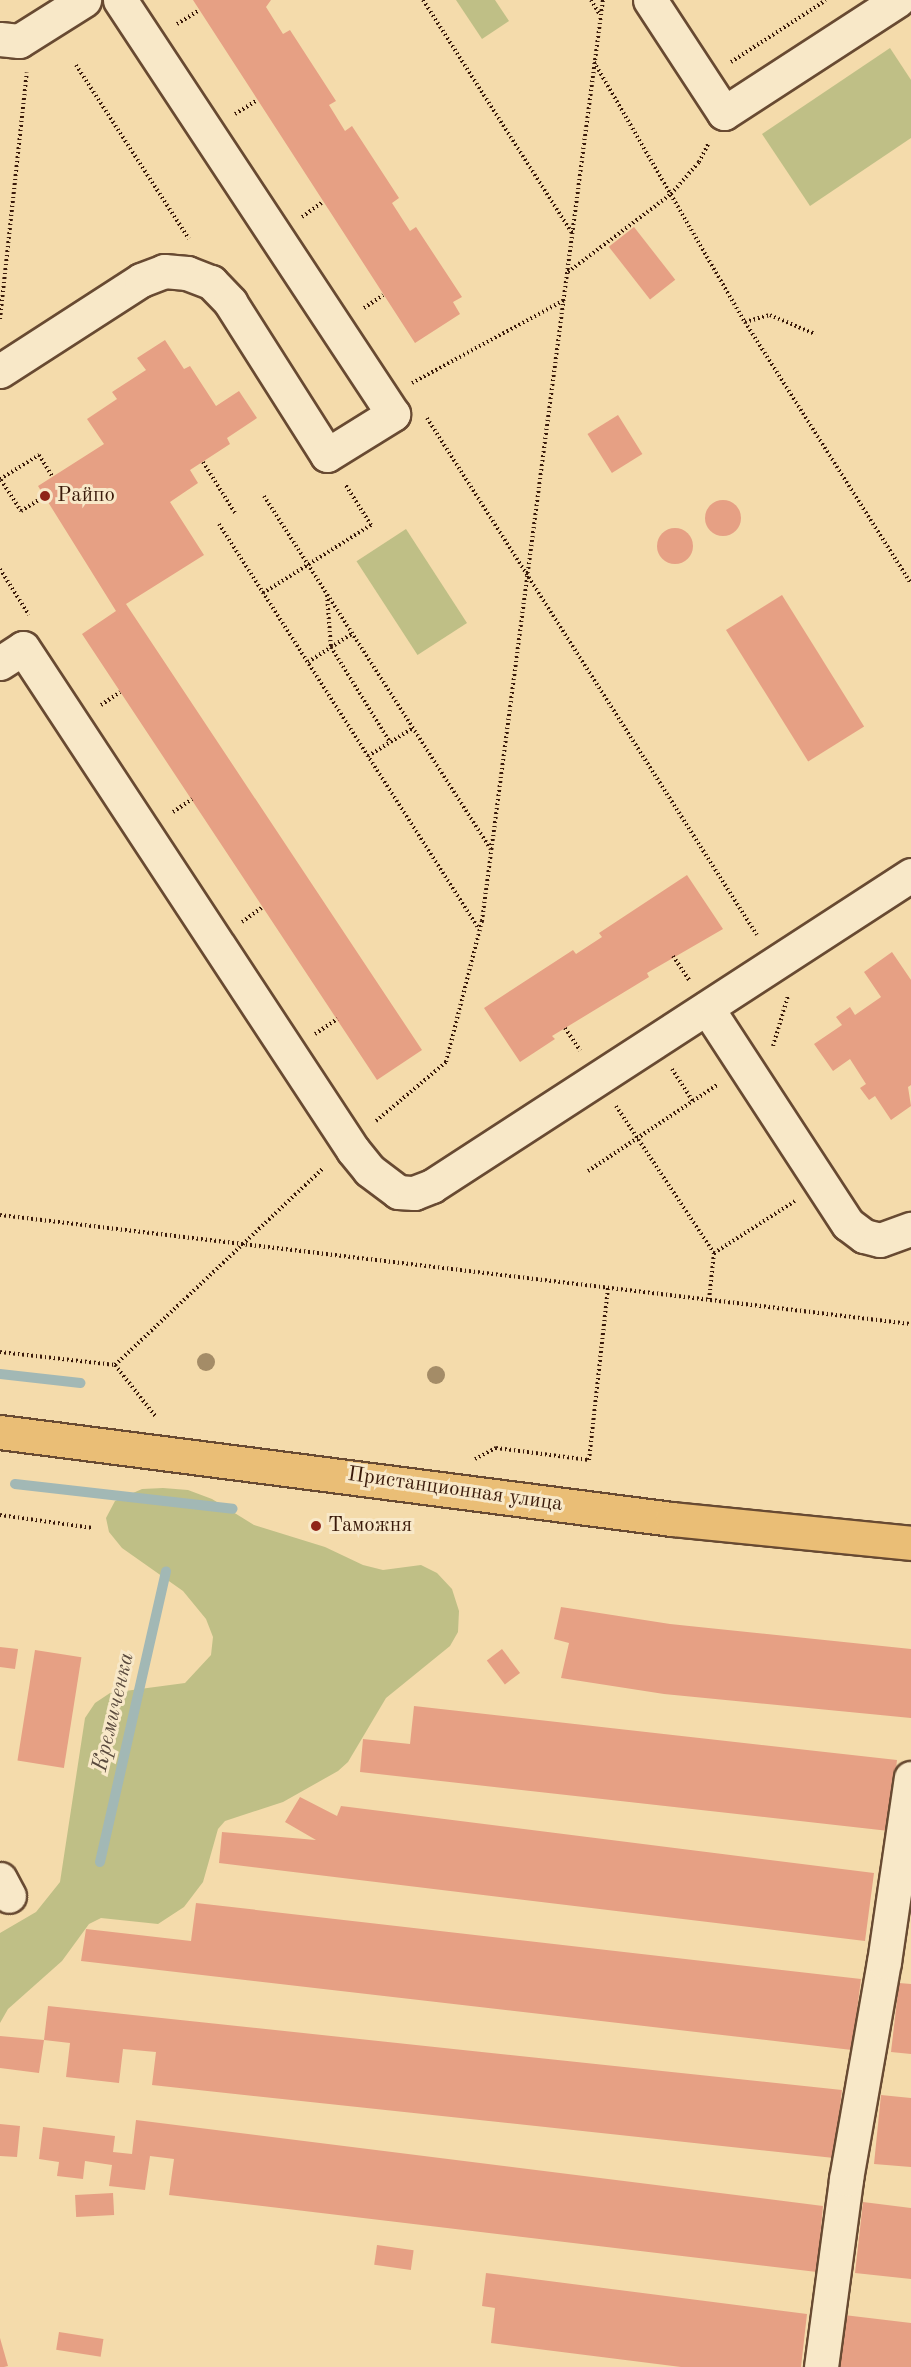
<!DOCTYPE html>
<meta charset="utf-8">
<style>
body{margin:0}
#map{position:relative;width:911px;height:2367px;overflow:hidden;background:#f4dbab;font-family:"Old Standard TT",serif}
div>[style]{position:absolute}
.green>*{inset:0;background:#bfbf86;transform-origin:0 0}
.stream>*{height:10px;margin:-5px;padding:0 5px;transform-origin:5px;border-radius:5px;background:#a2b8b5}
.building>*{inset:0;background:#e6a084;transform-origin:0 0}
.round{border-radius:50%}
.path>*{height:4px;margin-top:-2px;transform-origin:0;background:repeating-linear-gradient(90deg,#3a1a0a 0 1.5px,transparent 0 4.5px)}
.roads{filter:drop-shadow(2px 0 #684a32) drop-shadow(-2px 0 #684a32) drop-shadow(0 2px #684a32) drop-shadow(0 -2px #684a32)}
.minor>*{height:33px;margin:-16.5px;padding:0 16.5px;transform-origin:16.5px;border-radius:16.5px;background:#f8e8c8}
.major>*{height:33px;margin:-16.5px;padding:0 16.5px;transform-origin:16.5px;border-radius:16.5px;background:#eabe76}
.trees>*{width:18px;height:18px;margin:-9px;border-radius:50%;background:#a48c67}
.dots>*{width:16px;height:16px;translate:-50% -50%;box-sizing:border-box;border:3px solid #f8e8c8;border-radius:50%}
span{translate:-50% -50%;white-space:nowrap;text-align:center;line-height:1.15;-webkit-text-stroke:6px #f8e8c8;paint-order:stroke}
.poi-label{font-size:21px;color:#3a1a0a}
.left{translate:0 -50%;text-align:left}
.street-label{font-size:21px;color:#3a1a0a}
.water-label{font-size:22px;color:#59493d;font-style:italic}
</style>
<div id="map">
<div class="green">
<div style="clip-path:polygon(456px 0,495px 0,509px 21px,482px 39px)"></div>
<div style="clip-path:polygon(890px 48px,911px 80px,911px 138px,810px 206px,762px 134px)"></div>
<div style="left:406px;top:529px;width:112px;height:59px;rotate:57deg"></div>
<div style="clip-path:polygon(163px 1488px,188px 1490px,212px 1499px,254px 1525px,325px 1547px,363px 1565px,383px 1570px,421px 1565px,437px 1573px,452px 1589px,459px 1611px,458px 1632px,450px 1646px,386px 1698px,348px 1762px,338px 1771px,283px 1802px,225px 1821px,218px 1829px,203px 1882px,184px 1907px,158px 1924px,101px 1918px,89px 1924px,62px 1961px,8px 2009px,0 2023px,0 1933px,36px 1912px,60px 1882px,85px 1718px,95px 1703px,110px 1693px,185px 1683px,211px 1655px,213px 1637px,206px 1619px,183px 1591px,122px 1548px,109px 1532px,106px 1518px,115px 1501px,142px 1489px)"></div>
</div>
<div class="stream">
<div style="left:0;top:1374px;width:81px;rotate:6.4deg"></div>
<div style="left:15px;top:1484px;width:219px;rotate:6.5deg"></div>
<div style="left:100px;top:1862px;width:298px;rotate:-77.2deg"></div>
</div>
<div class="building">
<div style="clip-path:polygon(193px 0,271px 0,266px 7px,283px 34px,290px 30px,336px 101px,329px 105px,345px 131px,352px 126px,399px 198px,392px 203px,410px 231px,416px 227px,462px 297px,453px 302px,460px 314px,415px 343px)"></div>
<div style="left:634px;top:227px;width:67px;height:32px;rotate:52deg"></div>
<div style="clip-path:polygon(165px 340px,184px 369px,190px 366px,216px 406px,239px 391px,257px 418px,227px 438px,230px 444px,190px 470px,198px 483px,170px 502px,204px 555px,126px 604px,422px 1050px,377px 1080px,82px 634px,116px 611px,38px 486px,104px 444px,87px 419px,117px 399px,112px 392px,146px 370px,137px 358px)"></div>
<div style="left:618px;top:415px;width:46px;height:36px;rotate:58deg"></div>
<div class="round" style="left:705px;top:500px;width:36px;height:36px"></div>
<div class="round" style="left:657px;top:528px;width:36px;height:36px"></div>
<div style="left:782px;top:595px;width:155px;height:66px;rotate:58deg"></div>
<div style="clip-path:polygon(687px 875px,723px 929px,647px 973px,649px 977px,552px 1036px,555px 1039px,520px 1062px,484px 1008px,573px 950px,576px 954px,602px 937px,599px 933px)"></div>
<div style="clip-path:polygon(892px 952px,911px 980px,911px 1085px,908px 1087px,911px 1106px,891px 1120px,875px 1096px,869px 1100px,860px 1088px,866px 1084px,850px 1059px,833px 1071px,814px 1044px,842px 1025px,836px 1017px,850px 1007px,855px 1015px,881px 997px,864px 972px)"></div>
<div style="clip-path:polygon(561px 1607px,670px 1624px,911px 1649px,911px 1718px,664px 1694px,561px 1678px,569px 1643px,554px 1639px)"></div>
<div style="clip-path:polygon(0 1647px,18px 1649px,15px 1669px,0 1667px)"></div>
<div style="left:502px;top:1649px;width:30px;height:19px;rotate:53deg"></div>
<div style="left:35px;top:1650px;width:47px;height:112px;rotate:9deg"></div>
<div style="clip-path:polygon(414px 1706px,897px 1760px,889px 1831px,360px 1772px,363px 1739px,410px 1744px)"></div>
<div style="clip-path:polygon(300px 1797px,337px 1816px,341px 1806px,874px 1873px,865px 1941px,219px 1863px,222px 1832px,316px 1840px,285px 1822px)"></div>
<div style="clip-path:polygon(196px 1903px,861px 1979px,852px 2050px,81px 1961px,86px 1929px,191px 1941px)"></div>
<div style="clip-path:polygon(899px 1983px,911px 1984px,911px 2054px,891px 2052px)"></div>
<div style="clip-path:polygon(48px 2006px,842px 2090px,834px 2158px,152px 2085px,156px 2052px,123px 2049px,119px 2083px,66px 2077px,70px 2043px,44px 2040px)"></div>
<div style="clip-path:polygon(0 2036px,44px 2040px,39px 2073px,0 2068px)"></div>
<div style="clip-path:polygon(881px 2095px,911px 2098px,911px 2167px,874px 2164px)"></div>
<div style="clip-path:polygon(136px 2120px,823px 2206px,817px 2272px,169px 2195px,174px 2159px,150px 2156px,145px 2190px,109px 2186px,112px 2165px,85px 2161px,83px 2179px,57px 2176px,59px 2162px,39px 2159px,43px 2127px,115px 2136px,113px 2152px,132px 2154px)"></div>
<div style="clip-path:polygon(0 2124px,20px 2126px,17px 2157px,0 2156px)"></div>
<div style="left:113px;top:2193px;width:22px;height:38px;rotate:87deg"></div>
<div style="clip-path:polygon(863px 2202px,911px 2208px,911px 2279px,855px 2273px)"></div>
<div style="left:377px;top:2245px;width:37px;height:20px;rotate:8deg"></div>
<div style="clip-path:polygon(486px 2273px,807px 2314px,801px 2367px,681px 2367px,491px 2343px,495px 2308px,482px 2306px)"></div>
<div style="clip-path:polygon(844px 2315px,911px 2323px,911px 2367px,839px 2367px)"></div>
<div style="left:59px;top:2332px;width:45px;height:18px;rotate:9deg"></div>
<div style="clip-path:polygon(0 2338px,8px 2366px,4px 2367px,0 2367px)"></div>
</div>
<div class="path">
<div style="left:423px;top:0;width:277px;rotate:57.4deg"></div>
<div style="left:591px;top:0;width:17px;rotate:59deg"></div>
<div style="left:177px;top:24px;width:26px;rotate:-32deg"></div>
<div style="left:594px;top:62px;width:301px;rotate:59.9deg"></div>
<div style="left:745px;top:322px;width:310px;rotate:57.6deg"></div>
<div style="left:731px;top:62px;width:113px;rotate:-33.1deg"></div>
<div style="left:76px;top:65px;width:207px;rotate:57deg"></div>
<div style="left:235px;top:114px;width:26px;rotate:-32deg"></div>
<div style="left:302px;top:217px;width:26px;rotate:-36deg"></div>
<div style="left:568px;top:272px;width:129px;rotate:-37.1deg"></div>
<div style="left:671px;top:194px;width:43px;rotate:-48.8deg"></div>
<div style="left:699px;top:162px;width:22px;rotate:-63deg"></div>
<div style="left:364px;top:308px;width:23px;rotate:-34deg"></div>
<div style="left:0;top:319px;width:248px;rotate:-83.8deg"></div>
<div style="left:745px;top:322px;width:26px;rotate:-16deg"></div>
<div style="left:770px;top:315px;width:49px;rotate:22.9deg"></div>
<div style="left:412px;top:383px;width:173px;rotate:-28.6deg"></div>
<div style="left:427px;top:418px;width:613px;rotate:57.45deg"></div>
<div style="left:203px;top:462px;width:60px;rotate:57.9deg"></div>
<div style="left:0;top:479px;width:46px;rotate:-31.6deg"></div>
<div style="left:39px;top:455px;width:25px;rotate:58deg"></div>
<div style="left:1px;top:480px;width:37px;rotate:57deg"></div>
<div style="left:21px;top:511px;width:28px;rotate:-32deg"></div>
<div style="left:264px;top:496px;width:420px;rotate:57.3deg"></div>
<div style="left:219px;top:524px;width:481px;rotate:57.3deg"></div>
<div style="left:0;top:569px;width:54px;rotate:57.8deg"></div>
<div style="left:263px;top:593px;width:128px;rotate:-32.2deg"></div>
<div style="left:371px;top:525px;width:49px;rotate:-122.4deg"></div>
<div style="left:327px;top:595px;width:52px;rotate:85.6deg"></div>
<div style="left:331px;top:647px;width:112px;rotate:58.2deg"></div>
<div style="left:308px;top:662px;width:54px;rotate:-32.8deg"></div>
<div style="left:101px;top:705px;width:23px;rotate:-34deg"></div>
<div style="left:368px;top:756px;width:53px;rotate:-31.9deg"></div>
<div style="left:173px;top:812px;width:23px;rotate:-34deg"></div>
<div style="left:242px;top:922px;width:26px;rotate:-36deg"></div>
<div style="left:673px;top:956px;width:29px;rotate:56deg"></div>
<div style="left:565px;top:1028px;width:27px;rotate:56deg"></div>
<div style="left:315px;top:1034px;width:27px;rotate:-34deg"></div>
<div style="left:773px;top:1046px;width:52px;rotate:-73.3deg"></div>
<div style="left:672px;top:1069px;width:38px;rotate:57deg"></div>
<div style="left:616px;top:1106px;width:177px;rotate:56.3deg"></div>
<div style="left:714px;top:1253px;width:47px;rotate:96.1deg"></div>
<div style="left:376px;top:1121px;width:92px;rotate:-40.1deg"></div>
<div style="left:446px;top:1062px;width:146px;rotate:-75.7deg"></div>
<div style="left:482px;top:921px;width:929px;rotate:-82.52deg"></div>
<div style="left:588px;top:1171px;width:155px;rotate:-33.7deg"></div>
<div style="left:0;top:1215px;width:917px;rotate:6.82deg"></div>
<div style="left:714px;top:1253px;width:96px;rotate:-32.7deg"></div>
<div style="left:0;top:1352px;width:116px;rotate:6.4deg"></div>
<div style="left:115px;top:1365px;width:286px;rotate:-43.4deg"></div>
<div style="left:115px;top:1365px;width:66px;rotate:51.7deg"></div>
<div style="left:475px;top:1459px;width:24px;rotate:-28deg"></div>
<div style="left:496px;top:1448px;width:94px;rotate:7.4deg"></div>
<div style="left:589px;top:1460px;width:173px;rotate:-83.7deg"></div>
<div style="left:0;top:1515px;width:94px;rotate:8deg"></div>
</div>
<div class="roads">
<div class="minor">
<div style="left:650px;top:0;width:135px;rotate:56.8deg"></div>
<div style="left:724px;top:113px;width:207px;rotate:-33deg"></div>
<div style="left:0;top:39px;width:19px;rotate:6deg"></div>
<div style="left:19px;top:41px;width:77px;rotate:-32.2deg"></div>
<div style="left:0;top:371px;width:168px;rotate:-32.8deg"></div>
<div style="left:141px;top:280px;width:25px;rotate:-21deg"></div>
<div style="left:164px;top:271px;width:23px;rotate:5deg"></div>
<div style="left:187px;top:273px;width:26px;rotate:21deg"></div>
<div style="left:211px;top:282px;width:28px;rotate:46deg"></div>
<div style="left:230px;top:302px;width:181px;rotate:57.6deg"></div>
<div style="left:327px;top:455px;width:78px;rotate:-31.8deg"></div>
<div style="left:393px;top:414px;width:496px;rotate:-123.4deg"></div>
<div style="left:0;top:663px;width:27px;rotate:-33deg"></div>
<div style="left:23px;top:648px;width:601px;rotate:56.68deg"></div>
<div style="left:353px;top:1150px;width:26px;rotate:51deg"></div>
<div style="left:369px;top:1170px;width:36px;rotate:37deg"></div>
<div style="left:398px;top:1192px;width:16px;rotate:4deg"></div>
<div style="left:414px;top:1193px;width:19px;rotate:-21deg"></div>
<div style="left:432px;top:1186px;width:571px;rotate:-32.99deg"></div>
<div style="left:707px;top:1008px;width:258px;rotate:56.9deg"></div>
<div style="left:848px;top:1224px;width:20px;rotate:37deg"></div>
<div style="left:864px;top:1236px;width:16px;rotate:14deg"></div>
<div style="left:880px;top:1240px;width:33px;rotate:-20deg"></div>
<div style="left:0;top:1879px;width:19px;rotate:62deg"></div>
<div style="left:821px;top:2367px;width:190px;rotate:-82.4deg"></div>
<div style="left:846px;top:2179px;width:220px;rotate:-80.1deg"></div>
<div style="left:884px;top:1962px;width:186px;rotate:-81.7deg"></div>
</div>
<div class="major">
<div style="left:0;top:1432px;width:678px;rotate:7.38deg"></div>
<div style="left:672px;top:1519px;width:240px;rotate:5.7deg"></div>
</div>
</div>
<div class="trees">
<div style="left:206px;top:1362px"></div>
<div style="left:436px;top:1375px"></div>
</div>
<div class="dots">
<div style="left:45px;top:496px;background:#8f2418"></div>
<div style="left:316px;top:1526px;background:#8f2418"></div>
</div>
<div class="poi-label">
<span class="left" style="left:57px;top:496px">Райпо</span>
<span class="left" style="left:328px;top:1526px">Таможня</span>
</div>
<div class="street-label">
<span style="left:455px;top:1490px;rotate:8deg">Пристанционная улица</span>
</div>
<div class="water-label">
<span style="left:114px;top:1712px;rotate:-77deg">Кремиченка</span>
</div>
</div>
